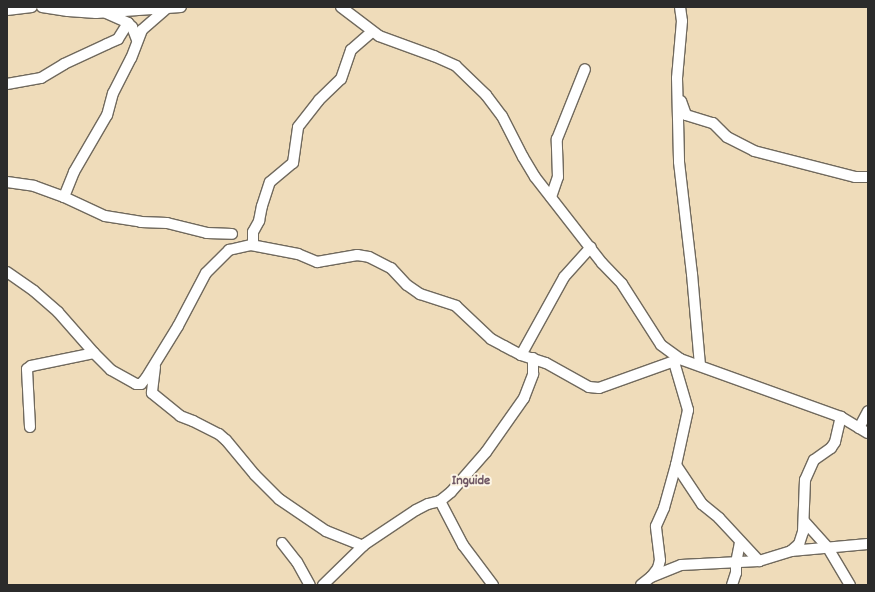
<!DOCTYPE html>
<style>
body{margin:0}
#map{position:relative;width:875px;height:592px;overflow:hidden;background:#efdcba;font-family:Dekko,sans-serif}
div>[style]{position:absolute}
.roads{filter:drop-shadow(1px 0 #70695d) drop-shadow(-1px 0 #70695d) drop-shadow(0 1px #70695d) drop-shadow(0 -1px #70695d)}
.minor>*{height:10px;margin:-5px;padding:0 5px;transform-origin:5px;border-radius:5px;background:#fff}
span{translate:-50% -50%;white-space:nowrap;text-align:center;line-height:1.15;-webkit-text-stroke:4px #fcf5e5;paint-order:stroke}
.neighbourhood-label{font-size:14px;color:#6f5764;font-weight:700}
.frame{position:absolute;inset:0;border:8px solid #2b2b2b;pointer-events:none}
</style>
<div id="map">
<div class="roads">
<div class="minor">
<div style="left:42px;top:7px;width:26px;rotate:9deg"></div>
<div style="left:68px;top:11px;width:28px;rotate:4deg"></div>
<div style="left:96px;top:13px;width:85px;rotate:-4deg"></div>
<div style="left:341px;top:7px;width:48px;rotate:37.3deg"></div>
<div style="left:379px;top:36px;width:59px;rotate:20deg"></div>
<div style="left:434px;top:56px;width:24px;rotate:24deg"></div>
<div style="left:456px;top:66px;width:42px;rotate:44deg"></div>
<div style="left:486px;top:95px;width:26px;rotate:53deg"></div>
<div style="left:502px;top:116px;width:46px;rotate:62.9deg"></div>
<div style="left:523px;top:157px;width:23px;rotate:59deg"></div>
<div style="left:535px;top:177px;width:109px;rotate:52.1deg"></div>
<div style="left:602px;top:263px;width:29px;rotate:46deg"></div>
<div style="left:622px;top:284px;width:72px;rotate:57.4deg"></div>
<div style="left:661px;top:345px;width:24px;rotate:36deg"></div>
<div style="left:680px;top:359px;width:171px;rotate:19.8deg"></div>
<div style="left:841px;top:417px;width:31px;rotate:31deg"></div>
<div style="left:680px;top:7px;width:14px;rotate:82deg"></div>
<div style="left:682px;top:21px;width:57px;rotate:95deg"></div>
<div style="left:677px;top:78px;width:84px;rotate:88.6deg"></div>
<div style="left:679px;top:162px;width:113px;rotate:83.4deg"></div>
<div style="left:692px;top:274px;width:92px;rotate:85deg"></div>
<div style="left:166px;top:9px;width:32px;rotate:139deg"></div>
<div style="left:142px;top:30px;width:30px;rotate:111deg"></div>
<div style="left:131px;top:58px;width:39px;rotate:117deg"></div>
<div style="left:113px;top:93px;width:23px;rotate:105deg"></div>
<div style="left:107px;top:115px;width:66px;rotate:120.1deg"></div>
<div style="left:74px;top:172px;width:27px;rotate:112deg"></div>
<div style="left:64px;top:197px;width:45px;rotate:24.9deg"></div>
<div style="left:105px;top:216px;width:36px;rotate:9deg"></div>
<div style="left:141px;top:222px;width:26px;rotate:2deg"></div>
<div style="left:167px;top:223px;width:41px;rotate:14deg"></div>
<div style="left:207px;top:233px;width:25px;rotate:2deg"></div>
<div style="left:7px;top:10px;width:25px;rotate:-7deg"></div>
<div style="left:106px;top:13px;width:24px;rotate:24deg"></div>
<div style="left:128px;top:23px;width:6px;rotate:45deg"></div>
<div style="left:132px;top:27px;width:14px;rotate:69deg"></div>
<div style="left:7px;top:84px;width:35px;rotate:-10deg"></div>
<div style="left:41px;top:78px;width:27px;rotate:-31deg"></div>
<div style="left:64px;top:64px;width:47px;rotate:-24.9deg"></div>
<div style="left:107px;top:44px;width:12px;rotate:-24deg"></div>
<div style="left:118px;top:39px;width:19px;rotate:-58deg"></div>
<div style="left:681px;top:101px;width:15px;rotate:70deg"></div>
<div style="left:686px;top:115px;width:28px;rotate:17deg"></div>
<div style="left:713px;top:123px;width:20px;rotate:45deg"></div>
<div style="left:727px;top:137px;width:30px;rotate:27deg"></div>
<div style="left:754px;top:151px;width:104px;rotate:14.4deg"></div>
<div style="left:855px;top:177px;width:13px"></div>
<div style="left:7px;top:182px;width:27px;rotate:8deg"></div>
<div style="left:34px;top:186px;width:32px;rotate:20deg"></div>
<div style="left:551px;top:197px;width:21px;rotate:-71deg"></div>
<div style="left:558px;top:177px;width:38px;rotate:-92deg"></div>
<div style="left:557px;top:139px;width:75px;rotate:-68.2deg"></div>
<div style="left:253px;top:245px;width:13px;rotate:-90deg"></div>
<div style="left:253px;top:232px;width:13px;rotate:-61deg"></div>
<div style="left:259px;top:221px;width:15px;rotate:-79deg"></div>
<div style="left:262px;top:206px;width:25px;rotate:-72deg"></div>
<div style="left:270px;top:182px;width:30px;rotate:-40deg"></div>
<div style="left:293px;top:163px;width:36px;rotate:-82deg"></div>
<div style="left:298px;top:127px;width:34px;rotate:-52deg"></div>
<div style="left:319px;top:100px;width:30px;rotate:-44deg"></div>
<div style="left:341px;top:79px;width:31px;rotate:-71deg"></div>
<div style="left:351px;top:50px;width:28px;rotate:-41deg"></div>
<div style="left:7px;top:272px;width:33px;rotate:35deg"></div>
<div style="left:34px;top:291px;width:32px;rotate:41deg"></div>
<div style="left:58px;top:312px;width:55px;rotate:48.7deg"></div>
<div style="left:94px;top:353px;width:24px;rotate:45deg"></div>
<div style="left:111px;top:370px;width:29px;rotate:29deg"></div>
<div style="left:136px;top:384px;width:5px"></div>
<div style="left:141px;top:384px;width:8px;rotate:-50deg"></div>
<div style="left:146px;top:378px;width:61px;rotate:-58.4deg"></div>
<div style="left:178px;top:326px;width:60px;rotate:-62.2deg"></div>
<div style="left:206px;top:273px;width:33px;rotate:-45deg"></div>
<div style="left:229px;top:250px;width:23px;rotate:-13deg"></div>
<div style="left:251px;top:245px;width:48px;rotate:10.8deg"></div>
<div style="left:298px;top:254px;width:21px;rotate:23deg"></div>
<div style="left:317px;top:262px;width:41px;rotate:-9.9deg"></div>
<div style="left:357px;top:255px;width:12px;rotate:9deg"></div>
<div style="left:369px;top:257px;width:25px;rotate:27deg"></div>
<div style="left:391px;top:268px;width:23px;rotate:47deg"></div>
<div style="left:407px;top:285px;width:16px;rotate:35deg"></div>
<div style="left:420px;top:294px;width:38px;rotate:18deg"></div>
<div style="left:456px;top:306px;width:48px;rotate:43.3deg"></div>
<div style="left:491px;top:339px;width:15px;rotate:28deg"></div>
<div style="left:504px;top:346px;width:19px;rotate:28deg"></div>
<div style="left:521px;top:355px;width:26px;rotate:18deg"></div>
<div style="left:546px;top:363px;width:49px;rotate:29.2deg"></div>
<div style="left:589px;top:387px;width:10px;rotate:6deg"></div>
<div style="left:599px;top:388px;width:86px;rotate:-19.7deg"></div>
<div style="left:521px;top:355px;width:89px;rotate:-61.1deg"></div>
<div style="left:564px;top:277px;width:40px;rotate:-48deg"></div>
<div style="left:674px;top:362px;width:50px;rotate:73.7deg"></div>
<div style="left:688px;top:410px;width:56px;rotate:102.3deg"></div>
<div style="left:676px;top:465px;width:47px;rotate:56.3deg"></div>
<div style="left:702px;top:504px;width:22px;rotate:39deg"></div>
<div style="left:719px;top:518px;width:59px;rotate:47.1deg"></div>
<div style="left:155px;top:367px;width:26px;rotate:97deg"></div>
<div style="left:152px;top:393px;width:36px;rotate:39deg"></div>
<div style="left:180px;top:416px;width:14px;rotate:21deg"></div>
<div style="left:193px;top:421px;width:29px;rotate:27deg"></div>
<div style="left:219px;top:434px;width:9px;rotate:41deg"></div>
<div style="left:226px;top:440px;width:45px;rotate:50.4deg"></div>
<div style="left:255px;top:475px;width:34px;rotate:45deg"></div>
<div style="left:279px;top:499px;width:57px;rotate:34.2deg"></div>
<div style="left:326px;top:531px;width:40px;rotate:22deg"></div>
<div style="left:30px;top:427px;width:58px;rotate:-93deg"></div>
<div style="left:27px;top:369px;width:5px;rotate:-37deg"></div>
<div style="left:31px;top:366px;width:64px;rotate:-11.7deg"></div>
<div style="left:859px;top:428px;width:19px;rotate:-62deg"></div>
<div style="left:440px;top:501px;width:50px;rotate:62.4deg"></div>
<div style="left:463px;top:545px;width:50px;rotate:53.1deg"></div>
<div style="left:804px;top:521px;width:36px;rotate:48deg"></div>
<div style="left:828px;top:548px;width:43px;rotate:59.3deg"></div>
<div style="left:282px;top:543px;width:24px;rotate:52deg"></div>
<div style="left:297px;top:562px;width:26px;rotate:61deg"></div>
<div style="left:791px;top:551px;width:77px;rotate:-5.2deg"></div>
<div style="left:652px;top:576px;width:10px;rotate:-53deg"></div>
<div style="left:658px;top:568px;width:8px;rotate:-76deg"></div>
<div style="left:660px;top:560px;width:34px;rotate:-97deg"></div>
<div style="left:656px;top:526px;width:20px;rotate:-66deg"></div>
<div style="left:664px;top:508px;width:45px;rotate:-74.4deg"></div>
<div style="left:323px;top:585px;width:59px;rotate:-44.3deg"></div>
<div style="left:365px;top:544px;width:61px;rotate:-33.7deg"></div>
<div style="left:416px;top:510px;width:13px;rotate:-27deg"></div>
<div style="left:428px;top:504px;width:12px;rotate:-14deg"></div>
<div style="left:440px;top:501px;width:14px;rotate:-39deg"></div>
<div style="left:451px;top:492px;width:53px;rotate:-48.8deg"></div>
<div style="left:486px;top:452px;width:66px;rotate:-54.9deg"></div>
<div style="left:524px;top:398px;width:26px;rotate:-69deg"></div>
<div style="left:533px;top:374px;width:16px;rotate:-90deg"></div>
<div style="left:641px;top:585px;width:13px;rotate:-39deg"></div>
<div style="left:651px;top:577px;width:32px;rotate:-22deg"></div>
<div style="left:681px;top:565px;width:78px;rotate:-2.9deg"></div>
<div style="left:759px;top:561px;width:34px;rotate:-17deg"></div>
<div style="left:791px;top:551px;width:11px;rotate:-41deg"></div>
<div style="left:799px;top:544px;width:13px;rotate:-72deg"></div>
<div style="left:803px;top:532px;width:52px;rotate:-87.8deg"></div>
<div style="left:805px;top:480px;width:22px;rotate:-66deg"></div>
<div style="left:814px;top:460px;width:21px;rotate:-35deg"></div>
<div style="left:831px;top:448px;width:7px;rotate:-56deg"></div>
<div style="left:835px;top:442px;width:26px;rotate:-77deg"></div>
<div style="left:732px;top:585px;width:13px;rotate:-72deg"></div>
<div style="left:736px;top:573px;width:10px;rotate:-90deg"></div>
<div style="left:736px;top:563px;width:21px;rotate:-79deg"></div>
</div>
</div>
<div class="neighbourhood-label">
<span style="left:471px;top:481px">Inguide</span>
</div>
<div class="frame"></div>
</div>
